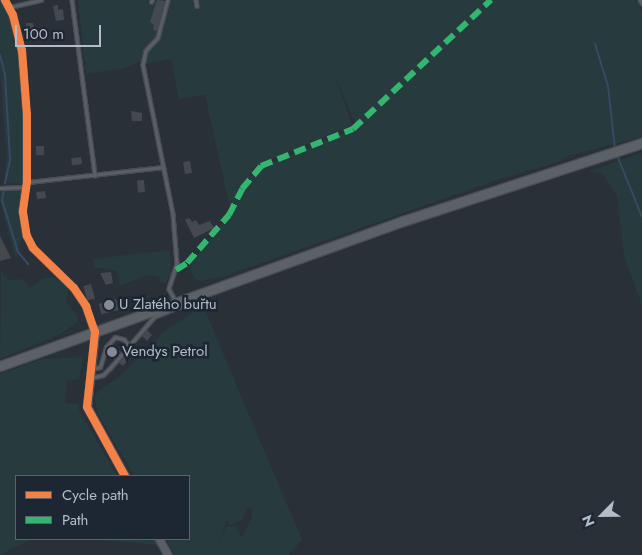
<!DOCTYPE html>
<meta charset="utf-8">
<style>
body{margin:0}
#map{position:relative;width:642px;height:555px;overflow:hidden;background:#2a3038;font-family:Jost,sans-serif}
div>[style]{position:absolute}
.green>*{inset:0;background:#273a3e}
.stream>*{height:2px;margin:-1px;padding:0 1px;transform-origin:1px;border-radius:1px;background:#384963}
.building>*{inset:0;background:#444950;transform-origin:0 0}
.roads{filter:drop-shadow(1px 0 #484c53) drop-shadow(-1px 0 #484c53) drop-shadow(0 1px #484c53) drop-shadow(0 -1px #484c53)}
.service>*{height:2.5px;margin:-1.25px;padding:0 1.25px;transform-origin:1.25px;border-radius:1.25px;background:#5a5e66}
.minor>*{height:5.5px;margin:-2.75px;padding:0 2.75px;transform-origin:2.75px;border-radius:2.75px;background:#5a5e66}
.tertiary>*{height:7px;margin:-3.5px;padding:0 3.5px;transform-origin:3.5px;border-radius:3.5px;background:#5a5e66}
.primary>*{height:9px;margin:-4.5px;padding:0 4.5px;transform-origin:4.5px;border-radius:4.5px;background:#5c6168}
.quiet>*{height:6px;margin-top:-3px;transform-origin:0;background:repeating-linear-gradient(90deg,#33b770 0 12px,transparent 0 18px)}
.cycleway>*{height:8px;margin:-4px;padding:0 4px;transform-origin:4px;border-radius:4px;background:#f48246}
.dots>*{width:14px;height:14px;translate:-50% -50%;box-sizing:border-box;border:2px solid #1d2633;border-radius:50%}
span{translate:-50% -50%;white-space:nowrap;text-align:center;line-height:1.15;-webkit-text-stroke:5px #1d2633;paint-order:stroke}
.poi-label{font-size:15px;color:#b4bcc9}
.left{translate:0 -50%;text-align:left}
.legend{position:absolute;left:15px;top:475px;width:175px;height:65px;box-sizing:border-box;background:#1d2633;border:1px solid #59626f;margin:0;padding:6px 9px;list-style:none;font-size:15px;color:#b4bcc9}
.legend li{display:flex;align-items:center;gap:10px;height:25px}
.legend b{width:25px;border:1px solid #59626f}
.north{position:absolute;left:577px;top:490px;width:50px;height:50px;-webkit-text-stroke:4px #1d2633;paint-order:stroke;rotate:247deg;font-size:14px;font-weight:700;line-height:20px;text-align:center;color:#b4bcc9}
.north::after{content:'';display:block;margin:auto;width:18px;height:22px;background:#b4bcc9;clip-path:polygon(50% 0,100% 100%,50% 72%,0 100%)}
.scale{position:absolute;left:15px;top:25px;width:86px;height:22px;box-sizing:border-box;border:2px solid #b4bcc9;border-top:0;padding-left:6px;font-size:15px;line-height:18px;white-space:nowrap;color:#b4bcc9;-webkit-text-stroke:4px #1d2633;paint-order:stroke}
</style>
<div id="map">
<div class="green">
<div style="clip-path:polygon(0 0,11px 14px,17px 44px,24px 112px,24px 184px,3px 183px,7px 160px,0 72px)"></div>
<div style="clip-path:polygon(evenodd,78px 0,636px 0,642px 10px,642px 137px,568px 156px,561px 161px,503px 178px,221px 277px,197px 281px,190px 271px,192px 262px,231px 212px,205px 95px,179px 99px,171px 59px,145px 64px,139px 62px,124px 68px,86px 74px,78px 0,336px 78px,355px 123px,353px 129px,260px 168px,249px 177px,255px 166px,352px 125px,336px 78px)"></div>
<div style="clip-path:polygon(642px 153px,642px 305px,624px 256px,617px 195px,602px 173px,590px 171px)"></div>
<div style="clip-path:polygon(20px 188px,23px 192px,21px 216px,23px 233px,16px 259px,0 202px,0 189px)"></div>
<div style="clip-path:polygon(170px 250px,171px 275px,165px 283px,159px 282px,160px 277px,149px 275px,120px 285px,117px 271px,94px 267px,93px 259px)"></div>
<div style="clip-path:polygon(1px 269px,8px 280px,22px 279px,30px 288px,43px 278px,52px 277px,69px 286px,66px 302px,78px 317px,78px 322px,58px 335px,0 359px)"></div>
<div style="clip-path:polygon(evenodd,203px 306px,302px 540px,289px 555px,175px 555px,166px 539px,189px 539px,189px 476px,134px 476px,97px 412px,94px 396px,100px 390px,120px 376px,165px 331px,203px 306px,251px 507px,252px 517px,244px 534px,241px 537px,236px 526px,226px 527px,219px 542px,227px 519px,229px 525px,242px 520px,247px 508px,251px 507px)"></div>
<div style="clip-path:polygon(83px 357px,79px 379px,67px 381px,65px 403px,79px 404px,79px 410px,117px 476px,16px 476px,16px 539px,31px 539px,0 555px,0 374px,42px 359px)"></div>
<div style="clip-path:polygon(91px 539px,154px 539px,158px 545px,157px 545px)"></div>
</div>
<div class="stream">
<div style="left:595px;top:44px;width:44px;rotate:72.8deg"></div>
<div style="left:608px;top:86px;width:63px;rotate:83.7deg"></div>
<div style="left:0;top:55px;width:21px;rotate:76deg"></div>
<div style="left:5px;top:75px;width:85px;rotate:86.6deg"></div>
<div style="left:10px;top:160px;width:24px;rotate:102deg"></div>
<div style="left:617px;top:155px;width:67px;rotate:68deg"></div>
<div style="left:4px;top:191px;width:9px;rotate:103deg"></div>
<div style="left:2px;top:200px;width:54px;rotate:72.9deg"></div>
<div style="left:18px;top:252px;width:16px;rotate:50deg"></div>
</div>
<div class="building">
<div style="clip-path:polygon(157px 0,165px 1px,157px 31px,153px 30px,154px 25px,150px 22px)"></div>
<div style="clip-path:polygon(58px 5px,58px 10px,63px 9px,64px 20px,56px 21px,53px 6px)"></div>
<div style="clip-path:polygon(26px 23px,33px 23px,35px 34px,27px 35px)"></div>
<div style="clip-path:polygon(131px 111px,142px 113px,142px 121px,132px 121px)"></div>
<div style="left:36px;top:146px;width:8px;height:9px"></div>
<div style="left:81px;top:157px;width:7px;height:10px;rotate:82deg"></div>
<div style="left:190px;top:161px;width:12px;height:7px;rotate:81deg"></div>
<div style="left:144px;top:180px;width:12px;height:7px;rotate:85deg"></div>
<div style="left:45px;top:191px;width:7px;height:9px;rotate:82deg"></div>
<div style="clip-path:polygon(189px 218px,192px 222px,196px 220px,199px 225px,210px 221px,214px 228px,194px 238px,185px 220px)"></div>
<div style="clip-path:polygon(0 236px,11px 258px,0 261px)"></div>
<div style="clip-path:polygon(111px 272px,113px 283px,106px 285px,100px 273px)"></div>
<div style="left:91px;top:284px;width:15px;height:8px;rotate:74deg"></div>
<div style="left:116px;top:299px;width:11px;height:18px;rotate:75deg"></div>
<div style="clip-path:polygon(147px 330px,152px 335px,147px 341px,142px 336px)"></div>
<div style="clip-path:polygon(112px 347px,120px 351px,114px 359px,107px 353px)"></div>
<div style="clip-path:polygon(125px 355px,129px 359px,123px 366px,119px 363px)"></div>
</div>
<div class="roads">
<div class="service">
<div style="left:72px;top:0;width:177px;rotate:82.5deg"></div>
<div style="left:168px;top:0;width:39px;rotate:105deg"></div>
<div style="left:158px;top:38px;width:18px;rotate:133deg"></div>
<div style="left:146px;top:51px;width:14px;rotate:102deg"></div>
<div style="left:143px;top:65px;width:152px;rotate:78.6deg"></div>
<div style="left:173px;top:214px;width:50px;rotate:85.4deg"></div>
<div style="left:177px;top:264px;width:26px;rotate:108deg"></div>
<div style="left:169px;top:289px;width:13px;rotate:61deg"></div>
<div style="left:196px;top:0;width:6px;rotate:81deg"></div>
<div style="left:640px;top:0;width:4px;rotate:56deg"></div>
<div style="left:151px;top:2px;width:2px;rotate:-63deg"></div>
<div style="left:10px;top:7px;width:32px;rotate:-13deg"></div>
<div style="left:28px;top:182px;width:136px;rotate:-6.3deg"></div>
<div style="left:0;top:188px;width:25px;rotate:-2deg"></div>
<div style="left:92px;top:369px;width:8px;rotate:-14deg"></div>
<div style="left:100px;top:367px;width:21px;rotate:-73deg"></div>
<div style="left:106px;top:347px;width:13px;rotate:-48deg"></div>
<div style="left:115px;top:337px;width:9px;rotate:13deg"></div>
<div style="left:124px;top:339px;width:9px;rotate:54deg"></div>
<div style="left:91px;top:378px;width:12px;rotate:-14deg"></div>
<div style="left:103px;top:375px;width:10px;rotate:-45deg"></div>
<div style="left:110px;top:368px;width:67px;rotate:-49.2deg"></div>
<div style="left:154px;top:317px;width:35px;rotate:-22deg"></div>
</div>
<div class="minor">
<div style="left:5px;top:0;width:17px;rotate:62deg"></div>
<div style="left:13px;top:15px;width:36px;rotate:76deg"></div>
<div style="left:22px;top:50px;width:65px;rotate:85.6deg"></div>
<div style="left:27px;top:115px;width:67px;rotate:90deg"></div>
<div style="left:27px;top:182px;width:30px;rotate:98deg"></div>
<div style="left:23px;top:212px;width:24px;rotate:81deg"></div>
<div style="left:27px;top:236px;width:13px;rotate:63deg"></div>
<div style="left:33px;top:248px;width:57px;rotate:44.3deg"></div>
<div style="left:74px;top:288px;width:22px;rotate:56deg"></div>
<div style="left:86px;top:306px;width:28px;rotate:71deg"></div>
</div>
<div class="tertiary">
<div style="left:95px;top:332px;width:75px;rotate:96.1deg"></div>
<div style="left:87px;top:407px;width:79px;rotate:61.2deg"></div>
<div style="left:159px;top:539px;width:18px;rotate:61deg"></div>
</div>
<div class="primary">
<div style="left:0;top:366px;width:428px;rotate:-19.8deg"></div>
<div style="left:403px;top:221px;width:251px;rotate:-18.1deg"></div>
</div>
</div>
<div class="quiet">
<div style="left:176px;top:270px;width:13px;rotate:-32deg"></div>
<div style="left:187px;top:263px;width:64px;rotate:-48.8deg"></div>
<div style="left:229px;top:215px;width:29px;rotate:-63deg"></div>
<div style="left:242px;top:189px;width:30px;rotate:-50deg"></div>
<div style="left:261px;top:166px;width:99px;rotate:-21.9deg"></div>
<div style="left:353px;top:129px;width:189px;rotate:-43.1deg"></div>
</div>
<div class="cycleway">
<div style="left:5px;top:0;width:17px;rotate:62deg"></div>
<div style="left:13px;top:15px;width:36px;rotate:76deg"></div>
<div style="left:22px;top:50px;width:65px;rotate:85.6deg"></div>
<div style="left:27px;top:115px;width:67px;rotate:90deg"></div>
<div style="left:27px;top:182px;width:30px;rotate:98deg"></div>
<div style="left:23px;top:212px;width:24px;rotate:81deg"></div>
<div style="left:27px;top:236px;width:13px;rotate:63deg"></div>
<div style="left:33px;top:248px;width:57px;rotate:44.3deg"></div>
<div style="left:74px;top:288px;width:22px;rotate:56deg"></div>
<div style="left:86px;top:306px;width:28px;rotate:71deg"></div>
<div style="left:95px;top:332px;width:75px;rotate:96.1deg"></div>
<div style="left:87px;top:407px;width:79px;rotate:61.2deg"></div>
</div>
<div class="dots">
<div style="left:109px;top:305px;background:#848b96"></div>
<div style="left:112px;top:352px;background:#848b96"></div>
</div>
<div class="poi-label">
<span class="left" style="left:119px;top:305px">U Zlatého buřtu</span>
<span class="left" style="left:122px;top:352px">Vendys Petrol</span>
</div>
<ul class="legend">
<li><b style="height:6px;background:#f48246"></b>Cycle path</li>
<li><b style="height:6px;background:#33b770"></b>Path</li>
</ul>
<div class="north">N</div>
<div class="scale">100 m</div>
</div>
